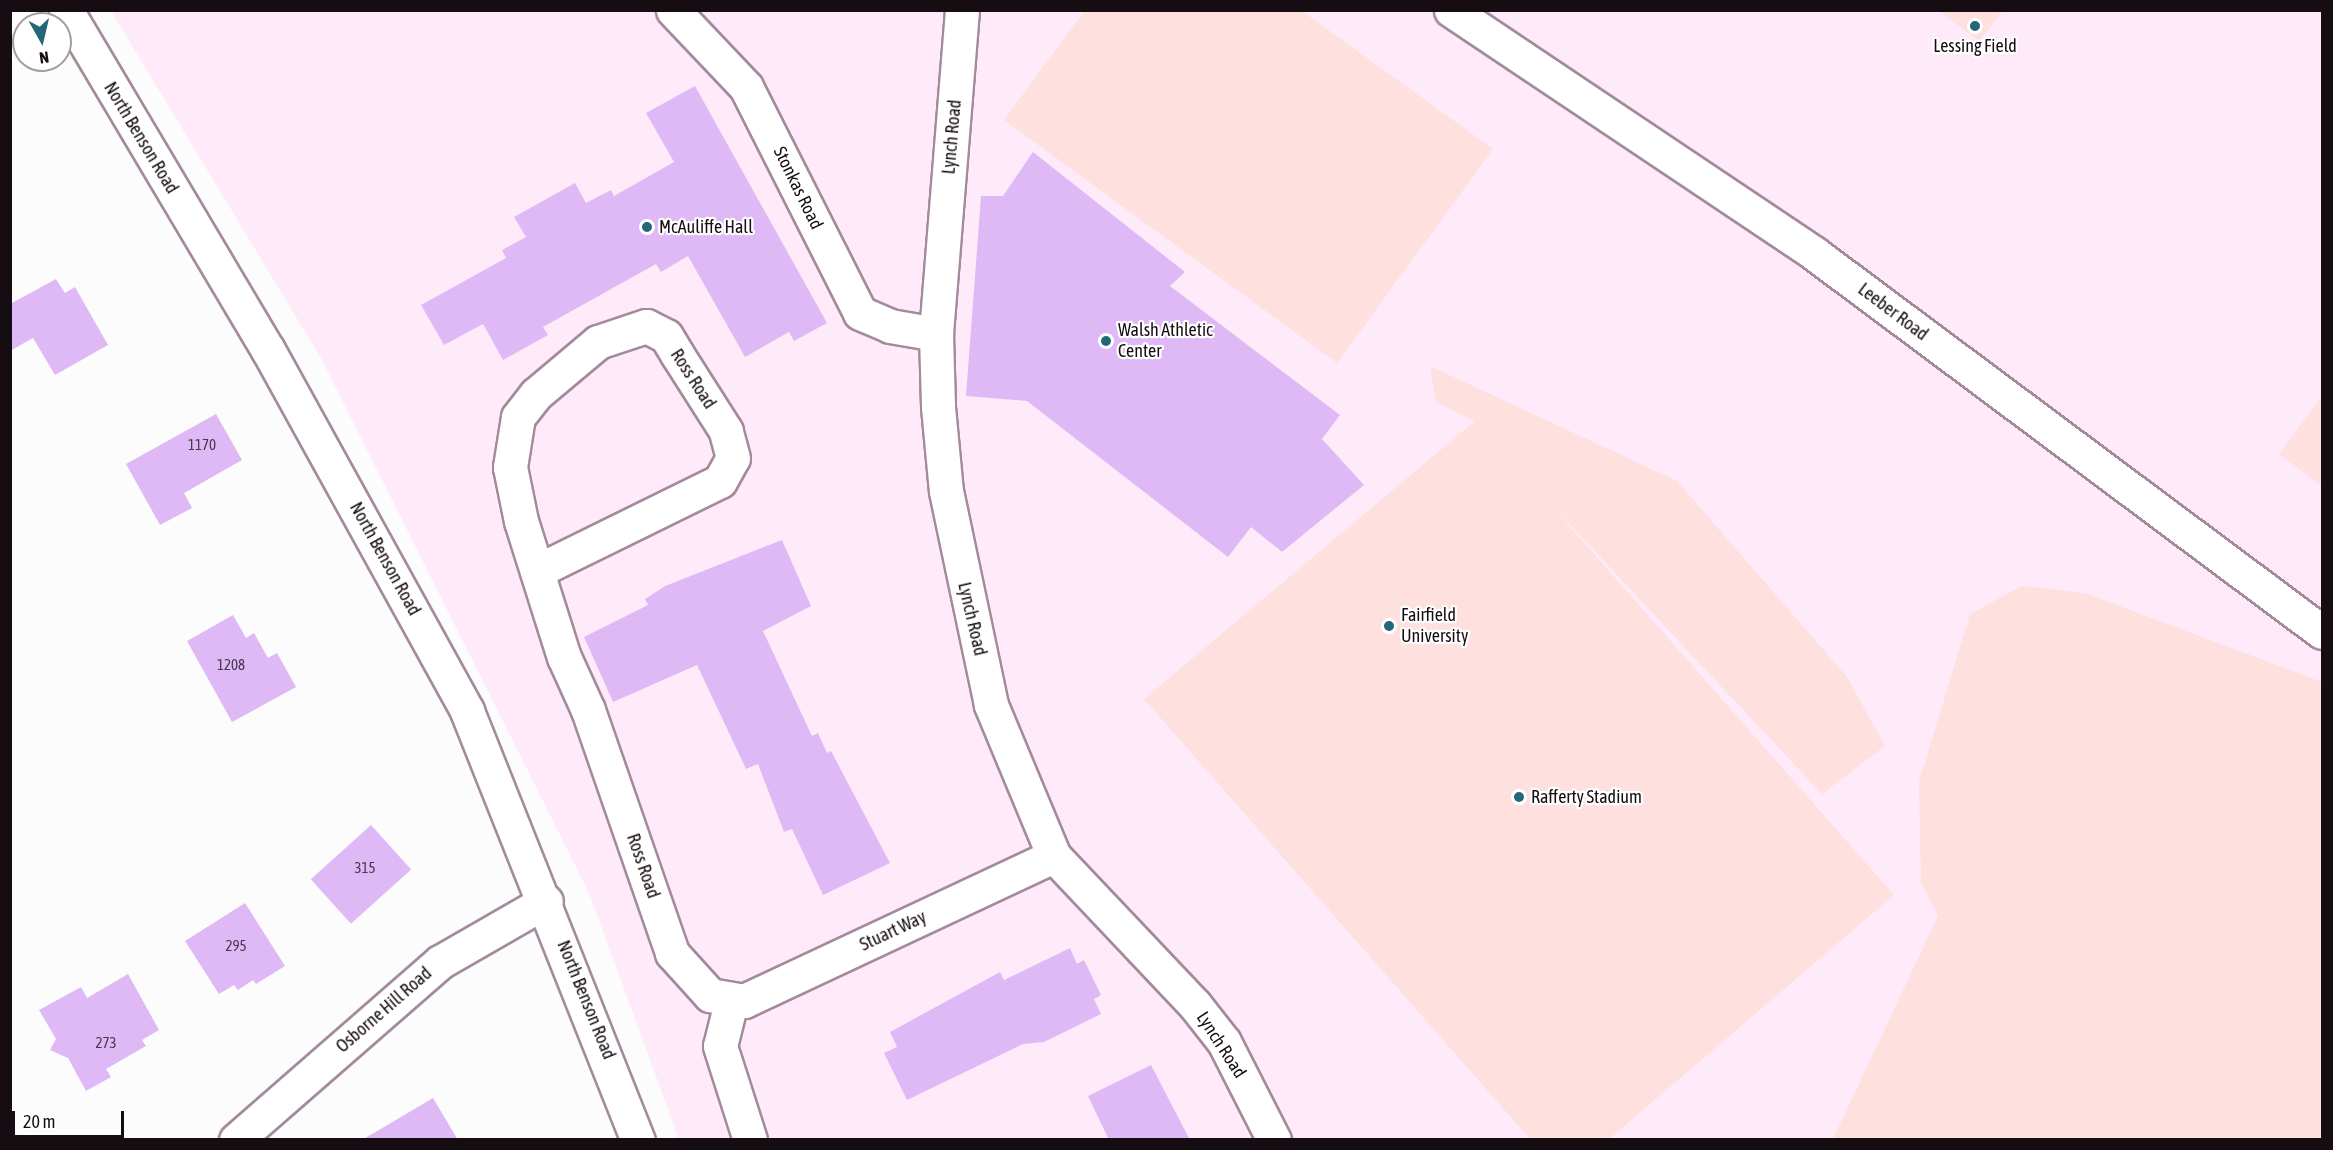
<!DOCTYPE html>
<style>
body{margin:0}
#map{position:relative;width:2333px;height:1150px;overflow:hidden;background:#fcfcfc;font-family:"Asap Condensed",sans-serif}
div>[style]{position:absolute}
.built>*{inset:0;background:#ffeaf9}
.green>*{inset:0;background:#fee0de}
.building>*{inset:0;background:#dfb9f6;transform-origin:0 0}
.roads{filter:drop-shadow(2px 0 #a38a9d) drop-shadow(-2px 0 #a38a9d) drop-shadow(0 2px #a38a9d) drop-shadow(0 -2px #a38a9d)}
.minor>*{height:33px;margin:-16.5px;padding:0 16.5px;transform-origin:16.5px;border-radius:16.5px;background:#fff}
.tertiary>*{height:33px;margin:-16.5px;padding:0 16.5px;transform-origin:16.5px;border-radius:16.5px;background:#fff}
.secondary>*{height:33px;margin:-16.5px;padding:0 16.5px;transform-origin:16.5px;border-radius:16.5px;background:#fff}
.dots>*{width:16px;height:16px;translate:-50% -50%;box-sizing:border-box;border:3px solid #fff;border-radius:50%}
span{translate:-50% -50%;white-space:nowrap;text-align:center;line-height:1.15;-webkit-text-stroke:4.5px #fff;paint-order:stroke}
.number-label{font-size:15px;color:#48384c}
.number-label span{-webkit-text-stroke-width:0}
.poi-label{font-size:18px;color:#160d13}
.left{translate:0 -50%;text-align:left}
.street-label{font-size:18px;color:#160d13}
.frame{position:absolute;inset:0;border:12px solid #160d13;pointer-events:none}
.north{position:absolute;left:12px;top:12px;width:60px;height:60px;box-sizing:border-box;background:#fff;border:2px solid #a29ea1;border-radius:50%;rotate:172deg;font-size:16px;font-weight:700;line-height:24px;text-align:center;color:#160d13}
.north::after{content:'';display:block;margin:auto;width:21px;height:27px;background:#236779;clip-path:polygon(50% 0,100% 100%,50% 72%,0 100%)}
.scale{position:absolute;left:12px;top:1111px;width:112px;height:27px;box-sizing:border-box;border:3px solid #160d13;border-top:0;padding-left:8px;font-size:18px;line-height:21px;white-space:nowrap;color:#160d13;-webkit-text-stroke:4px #fff;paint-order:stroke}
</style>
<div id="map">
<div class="built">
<div style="clip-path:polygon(111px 11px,2322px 11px,2322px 1139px,679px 1139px,589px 893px,322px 360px)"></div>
</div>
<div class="green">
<div style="clip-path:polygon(1084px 11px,1302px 11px,1493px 149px,1337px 363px,1004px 120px)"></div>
<div style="clip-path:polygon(1939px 11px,2003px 11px,1979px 41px)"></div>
<div style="clip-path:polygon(1430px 366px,1677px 481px,1847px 677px,1885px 746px,1822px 794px,1544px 497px,1894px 895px,1609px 1139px,1530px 1139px,1144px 699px,1475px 421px,1436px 402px)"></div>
<div style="clip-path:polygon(2322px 397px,2322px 486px,2279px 454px)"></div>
<div style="clip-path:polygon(2022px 586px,2085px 593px,2322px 682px,2322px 1139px,1833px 1139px,1938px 916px,1921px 883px,1919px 782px,1970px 614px)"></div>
</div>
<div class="building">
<div style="clip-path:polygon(695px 86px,827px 323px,794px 341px,789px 332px,745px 357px,688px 256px,661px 272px,656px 264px,543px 327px,548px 335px,503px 360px,483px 324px,444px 345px,421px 305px,506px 258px,502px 250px,526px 237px,514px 217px,575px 183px,586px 203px,611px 190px,614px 196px,674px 162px,646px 113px)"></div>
<div style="clip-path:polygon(1033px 152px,1185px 272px,1170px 286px,1340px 415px,1322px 439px,1364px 485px,1282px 552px,1251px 527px,1228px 557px,1027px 401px,966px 396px,981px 196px,1003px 196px)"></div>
<div style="clip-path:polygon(56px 279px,65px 293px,75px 287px,108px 345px,55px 375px,33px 338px,10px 351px,10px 304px)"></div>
<div style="clip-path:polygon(216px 414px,242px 460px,184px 493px,192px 508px,160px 525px,126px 464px)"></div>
<div style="clip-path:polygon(782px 540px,811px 606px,763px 631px,812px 736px,818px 733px,827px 753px,831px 751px,890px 863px,823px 895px,792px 829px,784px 832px,758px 764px,746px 769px,697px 665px,613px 702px,584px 637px,648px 605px,645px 599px,665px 586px)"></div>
<div style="clip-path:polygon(233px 615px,246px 638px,254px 633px,268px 658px,277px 653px,296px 687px,232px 722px,187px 641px)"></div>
<div style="left:371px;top:825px;width:60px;height:81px;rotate:48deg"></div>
<div style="clip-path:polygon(245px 903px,285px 966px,256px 984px,253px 980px,238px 990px,234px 985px,219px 994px,185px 941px)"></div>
<div style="clip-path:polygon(1070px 948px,1077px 964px,1084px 960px,1101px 995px,1094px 999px,1101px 1014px,1044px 1042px,1023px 1044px,907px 1100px,884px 1053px,897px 1047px,890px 1032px,1000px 972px,1004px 980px)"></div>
<div style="clip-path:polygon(128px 974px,159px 1030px,142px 1040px,146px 1046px,106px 1069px,111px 1077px,86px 1091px,68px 1058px,50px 1050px,56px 1039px,39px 1010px,81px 987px,87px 998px)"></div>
<div style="clip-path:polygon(1151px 1065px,1190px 1140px,1109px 1140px,1088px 1096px)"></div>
<div style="clip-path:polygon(433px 1098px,458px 1140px,362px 1140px)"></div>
</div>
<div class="roads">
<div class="minor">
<div style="left:673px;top:10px;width:106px;rotate:46.5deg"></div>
<div style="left:746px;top:87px;width:253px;rotate:63.2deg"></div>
<div style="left:860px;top:313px;width:33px;rotate:23deg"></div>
<div style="left:890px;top:326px;width:47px;rotate:9.9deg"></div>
<div style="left:962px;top:10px;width:325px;rotate:94.6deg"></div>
<div style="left:936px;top:334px;width:73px;rotate:88.4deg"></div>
<div style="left:938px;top:407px;width:84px;rotate:84.6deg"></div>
<div style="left:946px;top:491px;width:219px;rotate:78.1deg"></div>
<div style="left:991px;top:705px;width:164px;rotate:67.4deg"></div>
<div style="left:1054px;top:856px;width:205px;rotate:46.6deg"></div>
<div style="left:1195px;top:1005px;width:47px;rotate:51.9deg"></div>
<div style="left:1224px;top:1042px;width:110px;rotate:63deg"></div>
<div style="left:1451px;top:10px;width:438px;rotate:33.8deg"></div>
<div style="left:1815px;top:254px;width:632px;rotate:36.71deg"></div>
<div style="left:537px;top:571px;width:204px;rotate:-26.2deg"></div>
<div style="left:720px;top:481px;width:26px;rotate:-61deg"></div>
<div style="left:733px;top:458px;width:28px;rotate:-105deg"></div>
<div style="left:726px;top:431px;width:91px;rotate:-122.5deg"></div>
<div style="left:677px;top:354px;width:21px;rotate:-121deg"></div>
<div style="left:666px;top:336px;width:22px;rotate:-153deg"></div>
<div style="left:646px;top:326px;width:51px;rotate:161.6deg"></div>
<div style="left:598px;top:342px;width:81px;rotate:140deg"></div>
<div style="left:536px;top:394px;width:29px;rotate:128deg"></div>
<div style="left:518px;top:417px;width:51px;rotate:99.1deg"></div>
<div style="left:510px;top:467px;width:55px;rotate:78.5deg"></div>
<div style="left:521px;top:521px;width:143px;rotate:72.5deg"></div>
<div style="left:564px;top:657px;width:58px;rotate:65.6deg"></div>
<div style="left:588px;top:710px;width:257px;rotate:70.9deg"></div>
<div style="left:672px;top:953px;width:57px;rotate:47.9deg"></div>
<div style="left:710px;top:995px;width:35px;rotate:10deg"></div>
<div style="left:744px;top:1001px;width:342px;rotate:-25.1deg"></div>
<div style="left:731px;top:1002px;width:45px;rotate:104deg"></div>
<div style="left:720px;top:1046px;width:99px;rotate:72.3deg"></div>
</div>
<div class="tertiary">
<div style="left:236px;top:1140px;width:271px;rotate:-41.1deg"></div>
<div style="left:440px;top:962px;width:122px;rotate:-29.9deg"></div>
</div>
<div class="secondary">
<div style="left:66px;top:10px;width:395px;rotate:59.3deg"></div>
<div style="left:268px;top:350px;width:412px;rotate:61.1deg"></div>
<div style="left:467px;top:711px;width:462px;rotate:68.3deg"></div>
</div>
</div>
<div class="dots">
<div style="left:1975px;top:26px;background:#236779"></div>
<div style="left:647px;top:227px;background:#236779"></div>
<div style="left:1106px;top:341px;background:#236779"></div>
<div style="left:1389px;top:626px;background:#236779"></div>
<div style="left:1519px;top:797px;background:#236779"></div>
</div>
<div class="number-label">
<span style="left:202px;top:445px">1170</span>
<span style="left:231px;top:665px">1208</span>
<span style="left:365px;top:868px">315</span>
<span style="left:236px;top:946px">295</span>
<span style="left:106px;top:1043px">273</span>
</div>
<div class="poi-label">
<span style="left:1975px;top:46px">Lessing Field</span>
<span class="left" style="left:659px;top:227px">McAuliffe Hall</span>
<span class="left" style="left:1118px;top:341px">Walsh Athletic<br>Center</span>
<span class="left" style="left:1401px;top:626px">Fairfield<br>University</span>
<span class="left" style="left:1531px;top:797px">Rafferty Stadium</span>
</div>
<div class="street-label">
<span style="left:952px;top:137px;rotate:-85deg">Lynch Road</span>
<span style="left:141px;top:138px;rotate:59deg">North Benson Road</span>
<span style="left:798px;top:188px;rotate:64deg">Stonkas Road</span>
<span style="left:1893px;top:312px;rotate:37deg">Leeber Road</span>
<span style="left:693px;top:379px;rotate:57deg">Ross Road</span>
<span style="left:385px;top:559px;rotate:61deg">North Benson Road</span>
<span style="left:972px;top:619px;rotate:77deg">Lynch Road</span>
<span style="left:643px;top:866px;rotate:71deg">Ross Road</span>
<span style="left:893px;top:931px;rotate:-25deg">Stuart Way</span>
<span style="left:586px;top:1000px;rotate:68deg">North Benson Road</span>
<span style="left:384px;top:1010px;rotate:-41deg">Osborne Hill Road</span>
<span style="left:1221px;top:1045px;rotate:57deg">Lynch Road</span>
</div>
<div class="frame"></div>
<div class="north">N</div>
<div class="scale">20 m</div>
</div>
